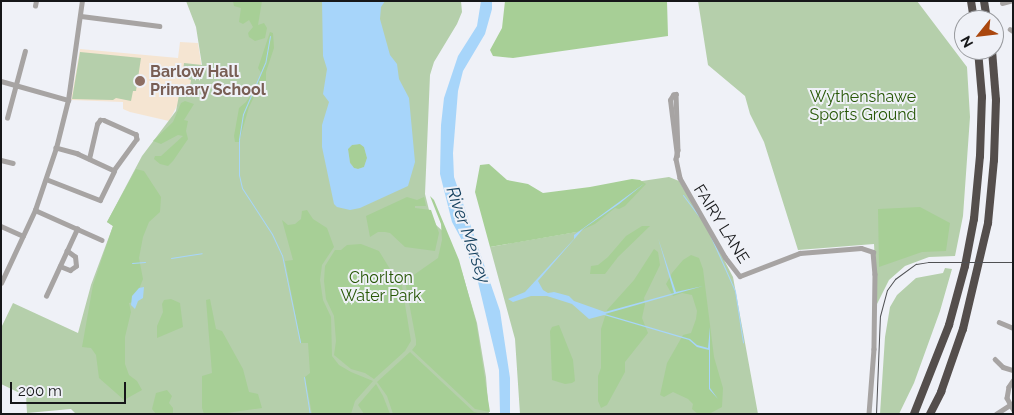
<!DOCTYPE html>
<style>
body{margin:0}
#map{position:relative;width:1014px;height:415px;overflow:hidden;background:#eff1f7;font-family:Raleway,sans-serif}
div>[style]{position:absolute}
.education>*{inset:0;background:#f5e5d2}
.green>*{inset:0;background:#b5cfab}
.forest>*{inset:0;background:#a7cf96}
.water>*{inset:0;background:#a7d5fa}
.stream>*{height:1px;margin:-0.5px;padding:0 0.5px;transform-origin:0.5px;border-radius:0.5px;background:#a7d5fa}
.street>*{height:4.5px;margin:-2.25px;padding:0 2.25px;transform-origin:2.25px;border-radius:2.25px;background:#a7a4a3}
.highway>*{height:8px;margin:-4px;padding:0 4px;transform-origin:4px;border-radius:4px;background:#544e4c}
.tram>*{height:1px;margin:-0.5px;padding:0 0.5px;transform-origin:0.5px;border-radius:0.5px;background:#4f5053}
.dots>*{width:14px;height:14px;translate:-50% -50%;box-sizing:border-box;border:2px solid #eff1f7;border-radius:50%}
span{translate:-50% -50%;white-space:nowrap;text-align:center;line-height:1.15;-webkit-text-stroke:4px #eff1f7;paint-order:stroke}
.education-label{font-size:16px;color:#785e54;font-weight:700}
.left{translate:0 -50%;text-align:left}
.park-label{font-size:16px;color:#275706}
.street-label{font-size:16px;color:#161719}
.water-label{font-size:18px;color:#15415f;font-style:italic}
.frame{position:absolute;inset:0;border:2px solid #161719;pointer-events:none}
.north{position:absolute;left:954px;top:10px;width:50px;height:50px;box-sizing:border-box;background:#eff1f7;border:1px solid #989a9e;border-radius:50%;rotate:241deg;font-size:14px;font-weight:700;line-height:20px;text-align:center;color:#161719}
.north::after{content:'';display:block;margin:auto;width:18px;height:22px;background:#aa470e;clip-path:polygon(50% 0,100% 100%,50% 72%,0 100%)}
.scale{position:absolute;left:10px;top:382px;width:116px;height:22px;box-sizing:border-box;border:2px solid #161719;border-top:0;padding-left:6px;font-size:15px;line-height:18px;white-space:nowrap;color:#161719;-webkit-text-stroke:4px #eff1f7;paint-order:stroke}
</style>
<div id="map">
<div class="education">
<div style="clip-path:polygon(180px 42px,198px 43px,207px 102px,177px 106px,169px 121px,130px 112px,123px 109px,123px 102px,71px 100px,80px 49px,178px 58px)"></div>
</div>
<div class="green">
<div style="clip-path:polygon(186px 1px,461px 1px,462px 12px,457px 24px,434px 62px,430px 75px,425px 194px,430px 214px,436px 225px,446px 234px,462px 272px,477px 323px,486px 377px,489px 414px,76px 414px,71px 409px,27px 413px,26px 396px,1px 384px,1px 328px,13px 303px,78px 333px,91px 285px,113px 226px,107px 222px,142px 156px,176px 111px,180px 90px,189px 92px,191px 80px,182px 77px,184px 63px,202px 65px,196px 27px)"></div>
<div style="clip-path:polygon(698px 1px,917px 1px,967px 67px,970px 117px,963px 216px,955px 256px,929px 257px,905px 266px,889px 280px,877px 304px,874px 244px,798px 250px,764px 142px,750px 114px,745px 96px,708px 65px)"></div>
<div style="clip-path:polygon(80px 52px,141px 58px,136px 91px,133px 91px,131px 101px,116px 98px,113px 100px,72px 99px)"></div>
<div style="clip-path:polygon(669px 177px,679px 181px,708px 229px,733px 277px,758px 414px,520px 414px,515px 339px,490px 247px,576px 232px,642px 181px)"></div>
<div style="clip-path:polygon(945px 268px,952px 269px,940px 311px,914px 383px,899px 414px,880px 414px,885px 337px,890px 307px,897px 295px,916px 278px,943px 273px)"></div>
</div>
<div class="forest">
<div style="clip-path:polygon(233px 1px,262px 1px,258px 25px,264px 23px,267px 28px,265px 38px,255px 41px,249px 37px,248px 33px,253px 27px,249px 20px,243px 24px,239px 22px,241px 8px,234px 6px)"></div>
<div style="clip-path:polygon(505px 1px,667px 1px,668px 36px,513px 58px,493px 56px,490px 50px,502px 28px)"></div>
<div style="clip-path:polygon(270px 32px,273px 33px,274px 48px,266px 72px,266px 81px,258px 89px,249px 107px,239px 142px,235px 142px,234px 136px,239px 108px,246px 102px,257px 85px,261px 73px,258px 68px)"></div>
<div style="clip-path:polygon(185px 101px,194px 104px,184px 120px,188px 121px,186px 131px,188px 139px,173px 161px,168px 166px,160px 164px,154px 159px,155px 156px,161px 156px,183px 136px,178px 135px,161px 144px,153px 141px,173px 122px,181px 103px)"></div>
<div style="clip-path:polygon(360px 144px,364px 147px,367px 158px,364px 167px,358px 169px,354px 168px,350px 162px,348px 149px,352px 145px)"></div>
<div style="clip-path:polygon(489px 164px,507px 180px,528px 184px,543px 193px,590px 187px,632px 179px,640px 180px,646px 184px,625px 206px,619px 209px,615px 208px,595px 224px,577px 232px,490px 247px,475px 192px,480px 165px)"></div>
<div style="clip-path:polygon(136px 169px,144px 171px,161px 197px,160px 212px,149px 222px,143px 237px,139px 258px,143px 279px,134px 302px,129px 303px,131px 312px,125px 337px,125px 364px,129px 375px,137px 381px,142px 390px,124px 400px,99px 378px,96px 355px,91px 348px,82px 347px,93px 285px,113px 226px,107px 222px)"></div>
<div style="clip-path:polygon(430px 196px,434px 200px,459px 260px,476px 322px,490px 412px,475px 409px,412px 350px,416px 345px,416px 340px,405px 281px,438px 258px,442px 240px,441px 224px)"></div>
<div style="clip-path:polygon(407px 197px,417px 200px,424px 197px,426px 206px,415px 206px,415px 208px,431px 210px,439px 233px,435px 251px,405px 247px,390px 233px,385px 232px,378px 232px,370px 237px,366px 216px)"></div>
<div style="clip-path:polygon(920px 207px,950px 223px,946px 251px,922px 252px,879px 267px,878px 209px)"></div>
<div style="clip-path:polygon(307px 210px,313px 219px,327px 228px,334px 247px,322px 265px,320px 280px,323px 300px,331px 317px,332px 356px,339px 365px,351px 372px,373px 381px,355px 401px,351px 414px,312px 414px,305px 377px,310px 373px,308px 343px,301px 343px,285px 261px,293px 260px,282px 220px,288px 225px,295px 224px,301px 219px,302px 211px)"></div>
<div style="clip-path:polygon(642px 226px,650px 226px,618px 257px,605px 274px,590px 274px,591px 266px,598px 265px,608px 257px,626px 236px)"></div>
<div style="clip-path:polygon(361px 244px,379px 251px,390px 269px,401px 280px,411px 341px,405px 351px,374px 379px,365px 373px,351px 369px,334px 355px,336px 341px,334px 316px,326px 299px,324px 281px,325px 266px,335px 250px,341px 250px,347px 245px)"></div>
<div style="clip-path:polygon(654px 249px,658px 252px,660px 265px,644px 298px,645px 304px,642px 318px,648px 333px,625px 362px,625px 372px,607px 405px,601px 408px,598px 401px,598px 376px,601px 368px,601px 329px,607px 310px,634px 280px)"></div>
<div style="clip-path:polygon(691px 255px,699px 258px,703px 269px,714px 357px,723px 388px,722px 407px,709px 414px,698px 414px,692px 409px,693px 404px,688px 399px,673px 392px,664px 397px,660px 395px,667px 363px,683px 335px,691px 333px,696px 319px,697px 311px,692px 295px,682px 293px,673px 296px,666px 284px,672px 273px,683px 260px)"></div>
<div style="clip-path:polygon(171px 299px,180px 303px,183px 327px,157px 338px,157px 326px,163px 312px,162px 304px,164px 300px)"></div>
<div style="clip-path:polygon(210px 299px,216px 329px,222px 331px,243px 369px,249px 392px,258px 394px,262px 408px,220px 414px,204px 414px,202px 408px,202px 376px,212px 373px,206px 300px)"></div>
<div style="clip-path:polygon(559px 325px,573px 360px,575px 381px,572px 383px,565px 384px,552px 380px,550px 331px,552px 327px)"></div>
<div style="clip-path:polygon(410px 352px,474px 412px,482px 414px,393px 414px,387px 396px,377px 382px)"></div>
<div style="clip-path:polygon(376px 384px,383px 396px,390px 414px,364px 414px,358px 405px)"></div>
<div style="clip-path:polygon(167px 390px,172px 396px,169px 403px,173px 408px,173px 414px,156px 414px,152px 409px,156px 393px)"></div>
</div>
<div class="water">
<div style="clip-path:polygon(evenodd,322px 1px,385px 1px,381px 7px,380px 19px,390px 55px,397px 64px,399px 79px,409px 98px,415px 162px,408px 186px,360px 208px,350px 210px,337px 207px,334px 204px,322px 147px,322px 125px,329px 102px,323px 94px,327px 69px,323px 56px,322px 1px,360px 144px,364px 147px,367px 158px,364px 167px,358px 169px,354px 168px,350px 163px,348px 149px,352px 145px,360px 144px)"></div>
<div style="clip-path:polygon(481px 1px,492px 1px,492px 9px,485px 34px,463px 71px,458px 91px,453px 153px,454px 177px,500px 311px,510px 378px,510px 414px,500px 414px,499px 370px,478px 282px,464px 244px,452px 222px,440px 174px,441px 125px,444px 98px,458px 56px,477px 26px)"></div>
<div style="clip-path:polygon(645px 183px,619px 204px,583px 229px,538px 281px,543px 290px,548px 293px,554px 292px,569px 296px,574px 301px,605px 312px,674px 293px,658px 238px,676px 292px,703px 286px,605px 314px,690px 339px,697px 345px,708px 348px,710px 327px,710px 388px,718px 399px,709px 389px,709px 350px,697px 347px,689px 340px,604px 315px,589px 319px,572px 304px,547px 296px,531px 296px,513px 302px,508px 299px,525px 292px,574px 239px,574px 235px)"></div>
<div style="clip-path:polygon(144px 287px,143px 298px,138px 301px,135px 309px,131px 305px,132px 296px,139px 288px)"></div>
</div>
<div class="stream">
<div style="left:270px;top:36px;width:27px;rotate:100deg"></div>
<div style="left:265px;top:63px;width:56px;rotate:113.3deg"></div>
<div style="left:243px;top:114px;width:26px;rotate:99deg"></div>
<div style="left:239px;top:140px;width:35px;rotate:90deg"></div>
<div style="left:239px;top:175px;width:13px;rotate:77deg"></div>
<div style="left:242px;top:188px;width:55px;rotate:56.9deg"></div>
<div style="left:272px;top:234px;width:23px;rotate:65deg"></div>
<div style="left:282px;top:255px;width:89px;rotate:78.3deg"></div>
<div style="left:683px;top:195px;width:26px;rotate:53deg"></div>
<div style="left:711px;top:237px;width:59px;rotate:66deg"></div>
<div style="left:735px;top:291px;width:52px;rotate:81.1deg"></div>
<div style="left:171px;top:258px;width:31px;rotate:-9deg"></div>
<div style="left:132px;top:263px;width:13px;rotate:-4deg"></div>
<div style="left:304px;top:377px;width:37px;rotate:81deg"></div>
</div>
<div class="street">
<div style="left:1002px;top:3px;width:8px;rotate:-14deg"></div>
<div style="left:35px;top:6px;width:5px;rotate:-79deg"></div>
<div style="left:81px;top:16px;width:79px;rotate:7.3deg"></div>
<div style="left:1010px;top:29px;width:4px;rotate:34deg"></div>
<div style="left:1px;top:81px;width:70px;rotate:15.8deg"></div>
<div style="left:7px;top:118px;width:69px;rotate:-75deg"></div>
<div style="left:677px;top:156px;width:56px;rotate:-97.1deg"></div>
<div style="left:670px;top:100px;width:6px;rotate:-59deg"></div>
<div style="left:673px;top:95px;width:3px;rotate:-18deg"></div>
<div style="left:676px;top:94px;width:56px;rotate:88deg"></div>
<div style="left:678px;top:150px;width:9px;rotate:103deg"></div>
<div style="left:676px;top:159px;width:19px;rotate:78deg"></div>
<div style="left:680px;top:178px;width:91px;rotate:60.3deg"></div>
<div style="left:725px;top:257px;width:24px;rotate:52deg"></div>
<div style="left:740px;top:276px;width:64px;rotate:-21deg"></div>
<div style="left:800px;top:253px;width:61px;rotate:-4.7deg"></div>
<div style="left:861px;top:248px;width:13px;rotate:18deg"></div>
<div style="left:873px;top:252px;width:22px;rotate:85deg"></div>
<div style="left:875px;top:274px;width:75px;rotate:90.8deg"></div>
<div style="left:874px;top:349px;width:65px;rotate:94.4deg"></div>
<div style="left:89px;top:159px;width:36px;rotate:-77deg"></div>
<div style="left:97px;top:124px;width:5px;rotate:-53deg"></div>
<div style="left:100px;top:120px;width:4px"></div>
<div style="left:104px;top:120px;width:35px;rotate:24deg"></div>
<div style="left:136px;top:134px;width:5px;rotate:79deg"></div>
<div style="left:137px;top:139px;width:39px;rotate:126deg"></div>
<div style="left:1px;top:160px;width:12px;rotate:14deg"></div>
<div style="left:46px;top:179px;width:58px;rotate:21.3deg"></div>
<div style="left:100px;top:200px;width:32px;rotate:-64deg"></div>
<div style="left:114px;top:171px;width:40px;rotate:-155deg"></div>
<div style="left:78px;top:154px;width:23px;rotate:-165deg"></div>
<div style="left:35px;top:210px;width:73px;rotate:24.1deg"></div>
<div style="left:1px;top:226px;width:24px;rotate:24deg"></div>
<div style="left:60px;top:266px;width:11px;rotate:22deg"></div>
<div style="left:70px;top:270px;width:7px;rotate:-34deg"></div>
<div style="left:76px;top:266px;width:9px;rotate:-96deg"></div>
<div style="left:75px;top:257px;width:10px;rotate:-143deg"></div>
<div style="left:1px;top:283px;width:81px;rotate:-65deg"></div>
<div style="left:35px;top:210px;width:65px;rotate:-71.3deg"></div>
<div style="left:56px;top:148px;width:49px;rotate:-76deg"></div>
<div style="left:68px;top:100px;width:100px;rotate:-82deg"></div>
<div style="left:46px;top:296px;width:74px;rotate:-65.2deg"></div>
<div style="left:999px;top:322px;width:15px;rotate:23deg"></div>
<div style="left:995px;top:359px;width:11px;rotate:45deg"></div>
<div style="left:1003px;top:367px;width:10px;rotate:17deg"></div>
<div style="left:1013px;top:381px;width:7px;rotate:124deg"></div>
<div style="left:1009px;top:387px;width:11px;rotate:100deg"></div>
<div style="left:1007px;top:398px;width:13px;rotate:61deg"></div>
<div style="left:996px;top:414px;width:17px;rotate:-33deg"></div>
</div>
<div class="highway">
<div style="left:971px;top:1px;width:19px;rotate:81deg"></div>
<div style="left:984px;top:1px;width:19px;rotate:81deg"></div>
<div style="left:914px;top:414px;width:96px;rotate:-68.5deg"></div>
<div style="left:949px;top:325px;width:61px;rotate:-74.8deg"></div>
<div style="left:965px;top:266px;width:48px;rotate:-79.2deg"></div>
<div style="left:974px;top:219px;width:63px;rotate:-84.6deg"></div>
<div style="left:980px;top:156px;width:59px;rotate:-88.1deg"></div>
<div style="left:982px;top:97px;width:47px;rotate:-94.9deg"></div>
<div style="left:930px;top:414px;width:25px;rotate:-63deg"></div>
<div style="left:941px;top:392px;width:67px;rotate:-70.8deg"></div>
<div style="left:963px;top:329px;width:109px;rotate:-76.7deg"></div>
<div style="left:988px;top:223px;width:63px;rotate:-84.6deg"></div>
<div style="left:994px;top:160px;width:60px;rotate:-88.1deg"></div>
<div style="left:996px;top:100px;width:50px;rotate:-94.6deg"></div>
</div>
<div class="tram">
<div style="left:876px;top:414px;width:98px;rotate:-87.7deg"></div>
<div style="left:880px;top:316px;width:27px;rotate:-75deg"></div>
<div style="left:887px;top:290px;width:14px;rotate:-54deg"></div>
<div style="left:895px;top:279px;width:26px;rotate:-36deg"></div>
<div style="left:916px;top:264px;width:12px;rotate:-9deg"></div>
<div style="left:928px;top:262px;width:85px"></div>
</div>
<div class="dots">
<div style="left:140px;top:81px;background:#8d6e63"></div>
</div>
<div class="education-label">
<span class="left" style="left:150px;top:81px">Barlow Hall<br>Primary School</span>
</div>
<div class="park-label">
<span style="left:863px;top:106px">Wythenshawe<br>Sports Ground</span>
<span style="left:381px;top:287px">Chorlton<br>Water Park</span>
</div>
<div class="street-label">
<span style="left:721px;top:224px;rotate:58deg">FAIRY LANE</span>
</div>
<div class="water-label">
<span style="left:468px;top:235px;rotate:71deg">River Mersey</span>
</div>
<div class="frame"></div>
<div class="north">N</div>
<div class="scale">200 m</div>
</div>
